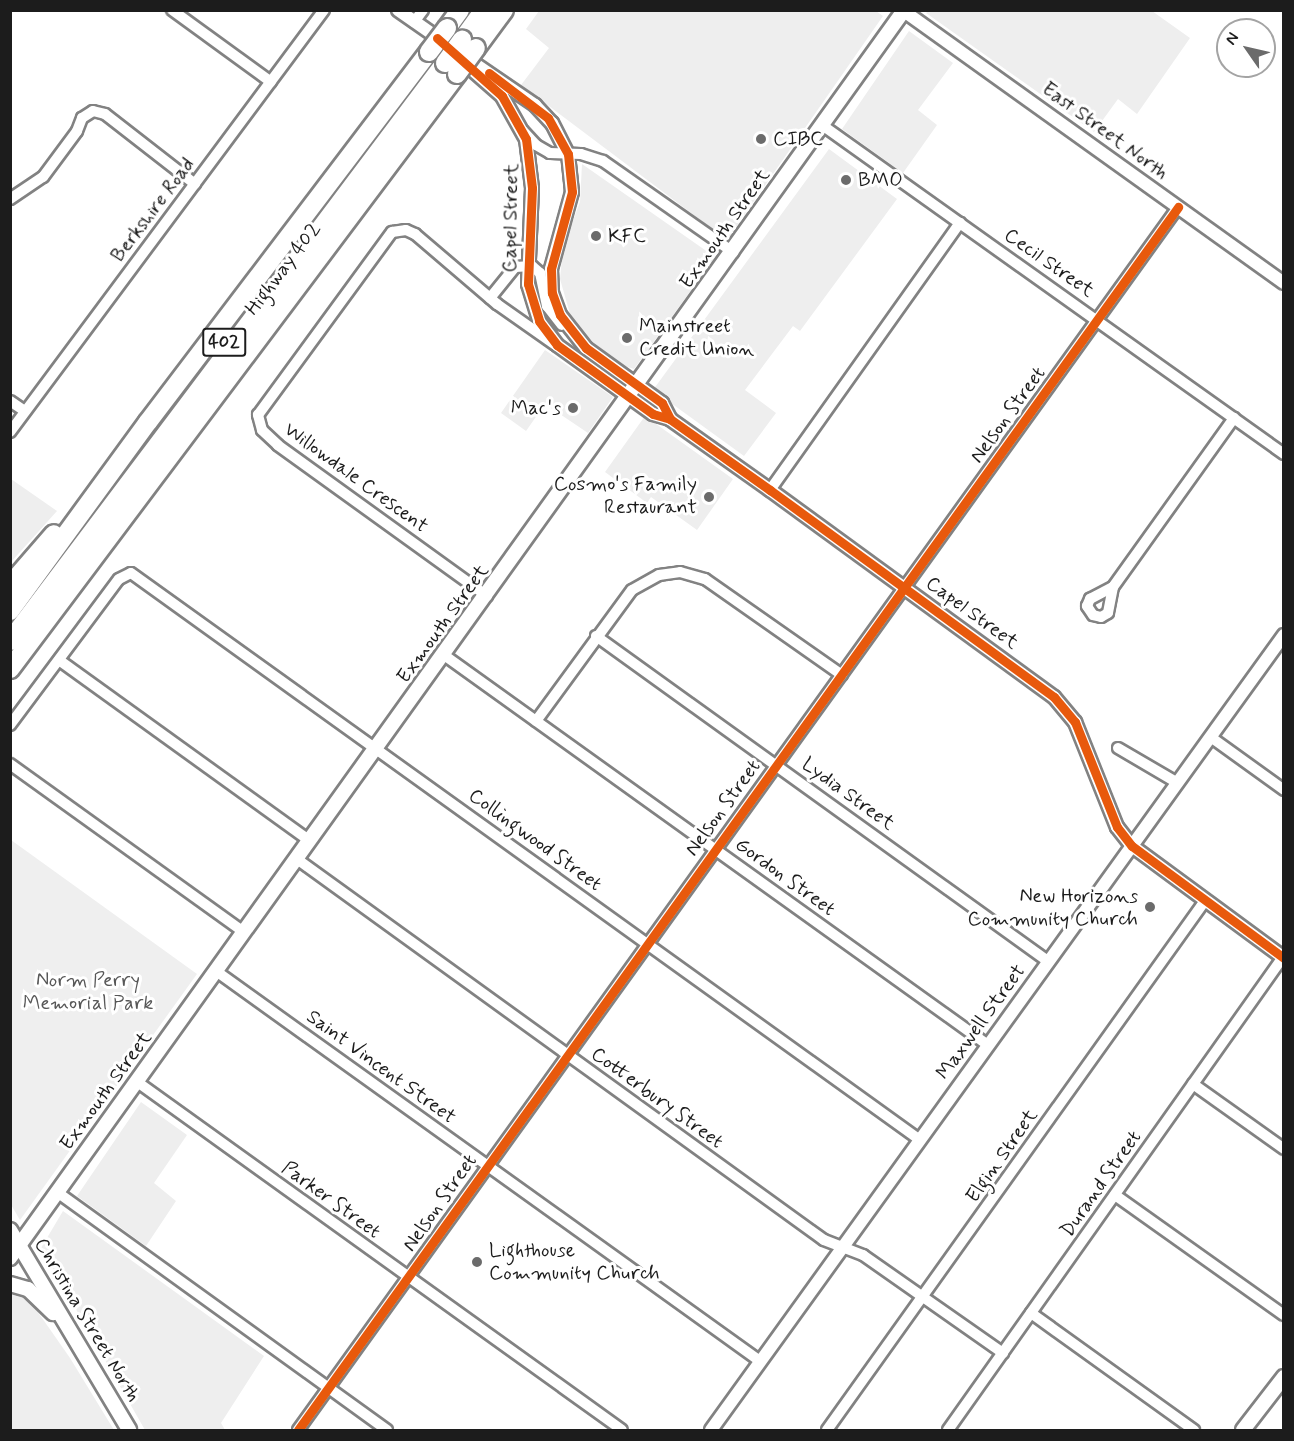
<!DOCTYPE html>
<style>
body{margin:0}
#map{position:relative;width:1294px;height:1441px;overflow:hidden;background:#fff;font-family:Mynerve,sans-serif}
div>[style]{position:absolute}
.built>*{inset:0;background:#eee}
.green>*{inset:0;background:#efefef}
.roads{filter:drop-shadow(2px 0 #828282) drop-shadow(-2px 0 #828282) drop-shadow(0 2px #828282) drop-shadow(0 -2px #828282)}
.minor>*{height:10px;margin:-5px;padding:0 5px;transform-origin:5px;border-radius:5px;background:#fff}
.tertiary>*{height:12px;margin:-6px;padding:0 6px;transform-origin:6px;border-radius:6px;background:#fff}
.secondary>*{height:14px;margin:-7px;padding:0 7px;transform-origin:7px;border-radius:7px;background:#fff}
.motorway>*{height:18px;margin:-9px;padding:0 9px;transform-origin:9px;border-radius:9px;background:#fff}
.bridges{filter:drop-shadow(2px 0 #828282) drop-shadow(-2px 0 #828282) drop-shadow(0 2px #828282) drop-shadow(0 -2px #828282)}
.motorway-bridge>*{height:18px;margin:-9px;padding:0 9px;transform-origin:9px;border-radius:9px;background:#fff}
.cycleway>*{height:9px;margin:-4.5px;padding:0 4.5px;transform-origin:4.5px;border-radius:4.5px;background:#e8590c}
.dots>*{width:16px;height:16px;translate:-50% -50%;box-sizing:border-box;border:3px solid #fff;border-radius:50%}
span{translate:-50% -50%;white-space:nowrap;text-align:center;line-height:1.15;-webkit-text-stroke:6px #fff;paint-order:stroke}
.shield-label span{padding:2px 4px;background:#fff;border:2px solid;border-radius:4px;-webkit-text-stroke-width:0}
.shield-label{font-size:18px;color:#1c1c1c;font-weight:700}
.street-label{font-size:20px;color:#1c1c1c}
.poi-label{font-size:20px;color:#1c1c1c}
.left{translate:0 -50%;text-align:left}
.right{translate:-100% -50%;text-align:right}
.park-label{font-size:20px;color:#575757}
.frame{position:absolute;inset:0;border:12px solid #1c1c1c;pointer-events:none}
.north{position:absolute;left:1216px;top:18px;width:60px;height:60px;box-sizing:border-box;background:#fff;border:2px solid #a4a4a4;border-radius:50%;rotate:304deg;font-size:16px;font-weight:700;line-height:24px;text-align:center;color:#1c1c1c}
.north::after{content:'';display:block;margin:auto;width:21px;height:27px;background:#6b6b6b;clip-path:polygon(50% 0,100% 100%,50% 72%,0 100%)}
</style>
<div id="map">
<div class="built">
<div style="clip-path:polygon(876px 11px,883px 16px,727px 240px,521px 85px,549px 48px,526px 29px,539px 11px)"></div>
<div style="clip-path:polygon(928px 11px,1152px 11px,1190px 38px,1137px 114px,1118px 99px,1094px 132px,926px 13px)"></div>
<div style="clip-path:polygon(909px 31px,953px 63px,918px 110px,937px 125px,903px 173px,842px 129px)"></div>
<div style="clip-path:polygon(829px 149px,897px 199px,800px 331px,793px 326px,745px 390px,776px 413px,744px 456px,653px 390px)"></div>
<div style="clip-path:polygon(582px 164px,715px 257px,634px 369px,613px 362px,572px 321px,560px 279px,563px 247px,580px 202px)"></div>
<div style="clip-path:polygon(545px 350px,613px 397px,588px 433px,545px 404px,526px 431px,501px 413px)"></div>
<div style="clip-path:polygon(645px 416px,733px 479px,697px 530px,651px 497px,647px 503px,605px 472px)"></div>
<div style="clip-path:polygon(11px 479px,57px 511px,11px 562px)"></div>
<div style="clip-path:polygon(141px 1102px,187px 1135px,154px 1183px,176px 1201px,146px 1246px,77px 1196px)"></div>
<div style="clip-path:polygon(63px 1211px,264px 1356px,221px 1423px,225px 1430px,145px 1430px,41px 1248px)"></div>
<div style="clip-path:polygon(11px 1295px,26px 1295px,70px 1358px,114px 1430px,11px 1430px)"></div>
</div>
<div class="green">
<div style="clip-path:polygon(11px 840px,197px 974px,20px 1220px,10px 1203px)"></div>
</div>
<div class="roads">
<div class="minor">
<div style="left:172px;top:10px;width:122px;rotate:36deg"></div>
<div style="left:414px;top:22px;width:15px;rotate:-53deg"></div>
<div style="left:822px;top:125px;width:567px;rotate:35.46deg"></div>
<div style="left:523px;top:131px;width:19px;rotate:47deg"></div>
<div style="left:536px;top:145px;width:16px;rotate:30deg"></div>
<div style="left:550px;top:153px;width:31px;rotate:2deg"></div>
<div style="left:581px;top:154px;width:23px;rotate:18deg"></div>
<div style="left:603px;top:161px;width:159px;rotate:35deg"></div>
<div style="left:10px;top:199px;width:40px;rotate:-34deg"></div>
<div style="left:43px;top:177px;width:57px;rotate:-53.5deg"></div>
<div style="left:77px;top:131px;width:14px;rotate:-69deg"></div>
<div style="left:82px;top:118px;width:13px;rotate:-32deg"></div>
<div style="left:93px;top:111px;width:12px;rotate:14deg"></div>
<div style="left:105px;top:114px;width:114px;rotate:37.9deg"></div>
<div style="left:490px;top:298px;width:40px;rotate:-51deg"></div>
<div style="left:515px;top:267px;width:17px;rotate:-3deg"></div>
<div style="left:532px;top:266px;width:11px;rotate:41deg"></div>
<div style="left:540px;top:273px;width:34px;rotate:78deg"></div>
<div style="left:547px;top:306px;width:24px;rotate:52deg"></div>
<div style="left:10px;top:401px;width:18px;rotate:34deg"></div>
<div style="left:10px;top:432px;width:526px;rotate:-53.35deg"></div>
<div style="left:770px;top:490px;width:328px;rotate:-54.6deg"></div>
<div style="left:1113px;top:587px;width:26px;rotate:101deg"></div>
<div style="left:1108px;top:613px;width:8px;rotate:150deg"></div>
<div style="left:1101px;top:617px;width:8px;rotate:-166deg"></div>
<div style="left:1093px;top:615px;width:11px;rotate:-124deg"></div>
<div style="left:1087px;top:606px;width:8px;rotate:-67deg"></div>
<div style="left:1090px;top:599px;width:26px;rotate:-28deg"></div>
<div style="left:1113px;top:587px;width:208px;rotate:-54.4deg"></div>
<div style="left:487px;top:596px;width:258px;rotate:-144.2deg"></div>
<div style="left:278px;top:445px;width:22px;rotate:-137deg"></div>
<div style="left:262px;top:430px;width:16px;rotate:-105deg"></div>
<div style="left:258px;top:415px;width:227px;rotate:-53.8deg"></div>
<div style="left:392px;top:232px;width:14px;rotate:-8deg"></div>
<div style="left:406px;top:230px;width:10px;rotate:24deg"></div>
<div style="left:415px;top:234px;width:108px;rotate:40.5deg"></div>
<div style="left:497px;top:304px;width:70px;rotate:35.1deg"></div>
<div style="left:596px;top:636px;width:558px;rotate:35.74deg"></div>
<div style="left:444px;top:655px;width:669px;rotate:35.64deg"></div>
<div style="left:59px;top:660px;width:309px;rotate:35.8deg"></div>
<div style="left:536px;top:721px;width:162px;rotate:-53.8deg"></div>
<div style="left:632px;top:590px;width:31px;rotate:-29deg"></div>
<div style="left:659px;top:575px;width:21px;rotate:-8deg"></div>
<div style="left:680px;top:572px;width:26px;rotate:16deg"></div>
<div style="left:705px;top:579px;width:167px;rotate:35deg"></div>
<div style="left:10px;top:725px;width:182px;rotate:-53.3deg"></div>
<div style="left:119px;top:579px;width:13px;rotate:-27deg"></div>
<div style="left:131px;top:573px;width:972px;rotate:35.7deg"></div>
<div style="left:1212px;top:738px;width:89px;rotate:35.8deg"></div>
<div style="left:1118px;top:748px;width:69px;rotate:30.3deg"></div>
<div style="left:10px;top:764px;width:288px;rotate:35.7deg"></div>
<div style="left:297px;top:859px;width:650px;rotate:35.87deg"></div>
<div style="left:824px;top:1240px;width:42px;rotate:21deg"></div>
<div style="left:863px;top:1255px;width:171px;rotate:35deg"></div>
<div style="left:216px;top:971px;width:669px;rotate:35.64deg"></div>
<div style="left:136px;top:1081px;width:598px;rotate:35.68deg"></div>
<div style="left:1193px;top:1084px;width:112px;rotate:35.5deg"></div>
<div style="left:57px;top:1192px;width:407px;rotate:35.8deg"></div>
<div style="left:1115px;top:1195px;width:207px;rotate:35.4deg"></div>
<div style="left:1031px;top:1313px;width:201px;rotate:35.7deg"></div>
<div style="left:298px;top:1430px;width:1507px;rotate:-54.26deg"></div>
<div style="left:827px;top:1430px;width:649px;rotate:-54.47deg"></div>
<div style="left:948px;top:1430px;width:580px;rotate:-54.69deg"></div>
</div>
<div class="tertiary">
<div style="left:398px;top:10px;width:77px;rotate:34.9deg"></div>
<div style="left:904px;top:11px;width:467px;rotate:35.6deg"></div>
<div style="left:461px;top:60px;width:55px;rotate:41.3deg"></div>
<div style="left:502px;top:96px;width:49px;rotate:60.8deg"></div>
<div style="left:526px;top:139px;width:49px;rotate:83deg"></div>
<div style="left:532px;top:188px;width:96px;rotate:92.4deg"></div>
<div style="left:528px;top:284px;width:39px;rotate:73deg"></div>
<div style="left:539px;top:321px;width:30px;rotate:53deg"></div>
<div style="left:557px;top:345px;width:118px;rotate:35.7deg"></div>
<div style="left:653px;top:414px;width:18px;rotate:16deg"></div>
<div style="left:670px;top:419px;width:123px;rotate:35.4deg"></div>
<div style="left:770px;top:490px;width:351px;rotate:36.1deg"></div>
<div style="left:1054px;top:697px;width:33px;rotate:50deg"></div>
<div style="left:1075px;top:722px;width:113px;rotate:68.2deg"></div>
<div style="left:1117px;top:827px;width:24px;rotate:52deg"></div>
<div style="left:1132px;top:846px;width:189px;rotate:36.4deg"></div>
<div style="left:475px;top:64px;width:73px;rotate:34.3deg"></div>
<div style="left:535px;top:105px;width:25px;rotate:47deg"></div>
<div style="left:552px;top:123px;width:35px;rotate:63deg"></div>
<div style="left:568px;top:154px;width:38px;rotate:84deg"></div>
<div style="left:572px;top:192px;width:80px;rotate:105.3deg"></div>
<div style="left:551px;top:269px;width:24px;rotate:88deg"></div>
<div style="left:552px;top:293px;width:23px;rotate:70deg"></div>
<div style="left:560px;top:315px;width:42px;rotate:51.8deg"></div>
<div style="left:586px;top:348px;width:94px;rotate:35.9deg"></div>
<div style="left:662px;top:403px;width:18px;rotate:63deg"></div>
<div style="left:711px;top:1430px;width:980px;rotate:-54.22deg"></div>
</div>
<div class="secondary">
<div style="left:10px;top:1230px;width:233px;rotate:59.2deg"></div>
<div style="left:10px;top:1258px;width:1535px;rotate:-54.38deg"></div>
<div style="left:10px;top:1284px;width:19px;rotate:16deg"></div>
<div style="left:28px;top:1289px;width:35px;rotate:44deg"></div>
<div style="left:1243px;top:1430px;width:67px;rotate:-52.3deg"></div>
</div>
<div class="motorway">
<div style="left:447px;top:28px;width:22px;rotate:-54deg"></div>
<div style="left:462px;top:40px;width:37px;rotate:-54deg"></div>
<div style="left:476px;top:48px;width:47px;rotate:-53.6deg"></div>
<div style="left:10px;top:585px;width:67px;rotate:-49.2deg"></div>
<div style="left:10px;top:611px;width:234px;rotate:-53.9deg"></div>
<div style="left:148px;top:422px;width:465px;rotate:-52.8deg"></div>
<div style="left:10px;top:641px;width:723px;rotate:-53.04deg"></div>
<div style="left:10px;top:669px;width:744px;rotate:-53.08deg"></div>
</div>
</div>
<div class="bridges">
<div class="motorway-bridge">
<div style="left:429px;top:52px;width:30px;rotate:-53deg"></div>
<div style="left:445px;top:63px;width:29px;rotate:-54deg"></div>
<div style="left:457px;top:74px;width:32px;rotate:-54deg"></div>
</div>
</div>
<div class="cycleway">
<div style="left:437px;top:38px;width:87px;rotate:41.7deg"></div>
<div style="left:502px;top:96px;width:49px;rotate:60.8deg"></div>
<div style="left:526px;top:139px;width:49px;rotate:83deg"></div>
<div style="left:532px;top:188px;width:96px;rotate:92.4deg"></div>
<div style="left:528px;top:284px;width:39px;rotate:73deg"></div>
<div style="left:539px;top:321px;width:30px;rotate:53deg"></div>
<div style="left:557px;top:345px;width:118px;rotate:35.7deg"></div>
<div style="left:653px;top:414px;width:18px;rotate:16deg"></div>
<div style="left:670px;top:419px;width:123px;rotate:35.4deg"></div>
<div style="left:770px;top:490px;width:351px;rotate:36.1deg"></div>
<div style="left:1054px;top:697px;width:33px;rotate:50deg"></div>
<div style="left:1075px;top:722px;width:113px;rotate:68.2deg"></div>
<div style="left:1117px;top:827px;width:24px;rotate:52deg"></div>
<div style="left:1132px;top:846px;width:189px;rotate:36.4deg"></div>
<div style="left:489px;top:73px;width:74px;rotate:37.3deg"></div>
<div style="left:548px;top:118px;width:41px;rotate:60.9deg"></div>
<div style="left:568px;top:154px;width:38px;rotate:84deg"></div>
<div style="left:572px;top:192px;width:80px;rotate:105.3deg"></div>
<div style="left:551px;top:269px;width:24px;rotate:88deg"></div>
<div style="left:552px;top:293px;width:23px;rotate:70deg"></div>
<div style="left:560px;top:315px;width:42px;rotate:51.8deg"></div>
<div style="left:586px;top:348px;width:94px;rotate:35.9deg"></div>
<div style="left:662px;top:403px;width:18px;rotate:63deg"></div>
<div style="left:298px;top:1430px;width:1507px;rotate:-54.26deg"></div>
</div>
<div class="dots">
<div style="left:761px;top:139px;background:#6b6b6b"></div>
<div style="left:846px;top:180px;background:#6b6b6b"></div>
<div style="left:596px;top:236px;background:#6b6b6b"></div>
<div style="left:627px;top:338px;background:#6b6b6b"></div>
<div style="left:573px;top:408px;background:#6b6b6b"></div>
<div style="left:709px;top:497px;background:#6b6b6b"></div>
<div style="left:1150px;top:907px;background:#6b6b6b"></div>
<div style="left:477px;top:1262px;background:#6b6b6b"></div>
</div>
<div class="shield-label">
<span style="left:224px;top:342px">402</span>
</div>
<div class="street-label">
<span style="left:1105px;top:131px;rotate:36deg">East Street North</span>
<span style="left:153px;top:210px;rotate:-53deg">Berkshire Road</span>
<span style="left:511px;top:218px;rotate:-89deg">Capel Street</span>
<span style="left:725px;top:229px;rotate:-55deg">Exmouth Street</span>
<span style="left:1049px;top:263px;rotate:35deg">Cecil Street</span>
<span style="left:283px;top:269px;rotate:-53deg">Highway 402</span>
<span style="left:1008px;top:415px;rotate:-54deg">Nelson Street</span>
<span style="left:356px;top:478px;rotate:36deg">Willowdale Crescent</span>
<span style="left:972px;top:613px;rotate:36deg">Capel Street</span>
<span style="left:443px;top:624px;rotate:-54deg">Exmouth Street</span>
<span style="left:848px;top:794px;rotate:36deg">Lydia Street</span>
<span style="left:723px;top:808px;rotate:-54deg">Nelson Street</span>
<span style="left:535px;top:840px;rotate:36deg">Collingwood Street</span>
<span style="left:785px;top:877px;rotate:36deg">Gordon Street</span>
<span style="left:981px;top:1022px;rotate:-54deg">Maxwell Street</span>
<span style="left:381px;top:1067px;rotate:36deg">Saint Vincent Street</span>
<span style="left:106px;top:1091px;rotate:-54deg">Exmouth Street</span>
<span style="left:657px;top:1098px;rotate:36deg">Cotterbury Street</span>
<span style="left:1002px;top:1156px;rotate:-55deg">Elgin Street</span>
<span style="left:1101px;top:1184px;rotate:-55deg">Durand Street</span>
<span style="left:331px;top:1200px;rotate:36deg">Parker Street</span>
<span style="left:440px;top:1203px;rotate:-55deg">Nelson Street</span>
<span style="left:87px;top:1320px;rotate:59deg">Christina Street North</span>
</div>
<div class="poi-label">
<span class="left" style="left:773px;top:139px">CIBC</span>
<span class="left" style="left:858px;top:180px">BMO</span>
<span class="left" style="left:608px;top:236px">KFC</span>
<span class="left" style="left:639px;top:338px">Mainstreet<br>Credit Union</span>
<span class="right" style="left:561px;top:408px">Mac's</span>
<span class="right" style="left:697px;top:496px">Cosmo's Family<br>Restaurant</span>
<span class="right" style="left:1138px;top:908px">New Horizons<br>Community Church</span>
<span class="left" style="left:489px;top:1262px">Lighthouse<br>Community Church</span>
</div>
<div class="park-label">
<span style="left:88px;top:992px">Norm Perry<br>Memorial Park</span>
</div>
<div class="frame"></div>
<div class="north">N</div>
</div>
